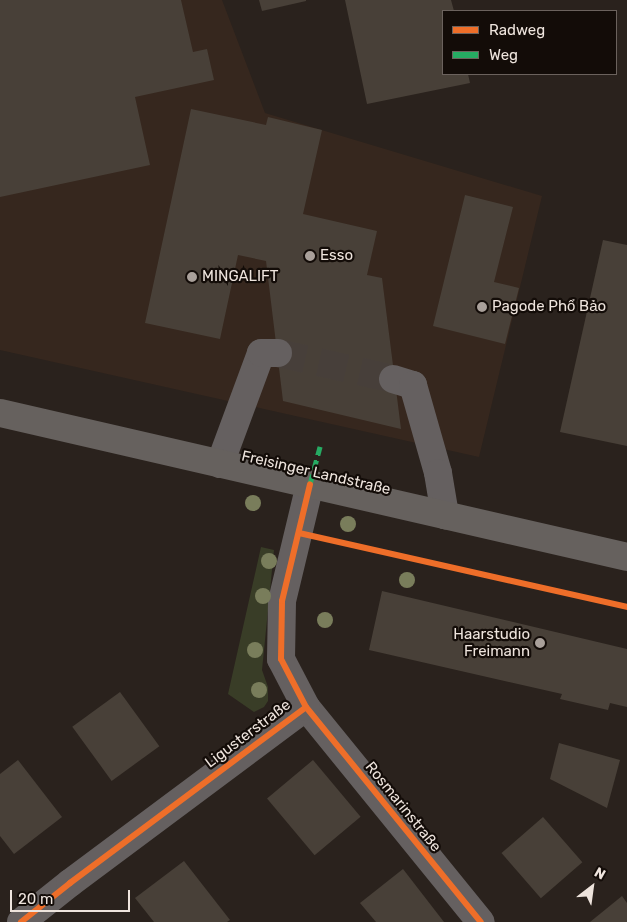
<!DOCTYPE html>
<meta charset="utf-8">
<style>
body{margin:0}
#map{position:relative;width:627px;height:922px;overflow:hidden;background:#2a221d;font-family:Rubik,sans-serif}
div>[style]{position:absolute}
.industrial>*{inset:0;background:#36271e}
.green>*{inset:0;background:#393d27}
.building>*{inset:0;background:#484038;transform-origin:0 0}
.minor-tunnel>*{height:28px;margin-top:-14px;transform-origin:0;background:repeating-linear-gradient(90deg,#473f3a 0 28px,transparent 0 42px)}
.minor>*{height:28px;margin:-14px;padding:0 14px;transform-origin:14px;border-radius:14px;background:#656060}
.major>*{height:28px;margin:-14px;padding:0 14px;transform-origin:14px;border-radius:14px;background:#66615e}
.quiet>*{height:5px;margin-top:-2.5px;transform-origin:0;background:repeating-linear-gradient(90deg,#26ab63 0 10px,transparent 0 15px)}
.cycleway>*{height:6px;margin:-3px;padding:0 3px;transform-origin:3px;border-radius:3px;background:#ee6e29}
.trees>*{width:16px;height:16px;margin:-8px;border-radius:50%;background:#797d5b}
.dots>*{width:14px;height:14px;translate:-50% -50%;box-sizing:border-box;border:2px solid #130c08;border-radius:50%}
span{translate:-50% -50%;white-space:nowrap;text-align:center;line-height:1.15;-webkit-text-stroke:4.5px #130c08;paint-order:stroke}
.poi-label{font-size:15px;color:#eee4dd}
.left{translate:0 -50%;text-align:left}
.right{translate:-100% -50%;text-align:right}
.street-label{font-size:15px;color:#eee4dd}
.legend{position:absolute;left:442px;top:10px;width:175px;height:65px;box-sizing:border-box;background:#130c08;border:1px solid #6b625d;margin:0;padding:6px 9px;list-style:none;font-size:15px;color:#eee4dd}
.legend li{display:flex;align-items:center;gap:10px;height:25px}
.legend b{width:25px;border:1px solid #6b625d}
.north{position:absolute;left:567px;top:862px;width:50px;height:50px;-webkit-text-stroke:4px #130c08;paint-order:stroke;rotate:30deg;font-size:14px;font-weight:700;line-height:20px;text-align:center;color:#eee4dd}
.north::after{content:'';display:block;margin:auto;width:18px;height:22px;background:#eee4dd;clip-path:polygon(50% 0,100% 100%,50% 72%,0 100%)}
.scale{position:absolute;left:10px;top:890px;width:120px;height:22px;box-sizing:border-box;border:2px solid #eee4dd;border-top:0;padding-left:6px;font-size:15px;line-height:18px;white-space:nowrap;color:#eee4dd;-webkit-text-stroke:4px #130c08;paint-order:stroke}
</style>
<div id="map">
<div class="industrial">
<div style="clip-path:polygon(0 0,222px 0,265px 113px,542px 196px,479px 457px,0 350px)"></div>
</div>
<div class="green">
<div style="clip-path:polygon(261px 547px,274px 550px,262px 670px,268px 687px,268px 701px,264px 707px,254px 712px,228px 694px)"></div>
</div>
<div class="building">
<div style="clip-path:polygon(0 0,181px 0,193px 52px,207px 49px,214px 80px,135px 97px,150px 165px,0 197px)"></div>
<div style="clip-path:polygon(259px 0,306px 0,306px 1px,262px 11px)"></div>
<div style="clip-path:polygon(345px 0,451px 0,454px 11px,443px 11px,443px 74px,468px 74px,470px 83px,367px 104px)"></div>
<div style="clip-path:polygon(191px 109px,266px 125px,268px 117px,322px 130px,303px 214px,377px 231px,367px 275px,382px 278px,401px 429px,283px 401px,266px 261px,238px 255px,220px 339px,145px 323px)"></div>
<div style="clip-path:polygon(465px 195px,513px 207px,494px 282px,519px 288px,505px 344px,433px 326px)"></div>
<div style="clip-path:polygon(603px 240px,627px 245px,627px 446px,560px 432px)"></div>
<div style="clip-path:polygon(382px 591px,627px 649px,627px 707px,610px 703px,608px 710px,560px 699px,562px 694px,369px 650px)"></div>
<div style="left:120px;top:692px;width:67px;height:59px;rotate:54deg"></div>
<div style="clip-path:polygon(559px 743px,620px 760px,607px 808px,550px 779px)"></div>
<div style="clip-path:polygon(18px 760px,62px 817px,14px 854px,0 836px,0 774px)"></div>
<div style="left:313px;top:760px;width:74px;height:60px;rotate:50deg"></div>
<div style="left:543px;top:817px;width:60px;height:55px;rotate:49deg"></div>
<div style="clip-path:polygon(184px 861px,230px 920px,227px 922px,154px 922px,135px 898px)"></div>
<div style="clip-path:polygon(403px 869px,444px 922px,376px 922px,360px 903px)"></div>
<div style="clip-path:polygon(622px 896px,627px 903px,627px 922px,590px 922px)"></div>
</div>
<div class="minor-tunnel">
<div style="left:278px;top:353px;width:118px;rotate:12.7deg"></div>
</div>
<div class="minor">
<div style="left:393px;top:379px;width:21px;rotate:17deg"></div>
<div style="left:413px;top:385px;width:91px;rotate:74.1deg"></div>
<div style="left:438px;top:473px;width:43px;rotate:80.5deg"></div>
<div style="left:220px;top:464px;width:118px;rotate:-69.7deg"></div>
<div style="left:261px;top:353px;width:17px"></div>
<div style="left:306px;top:707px;width:277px;rotate:50.9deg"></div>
<div style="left:21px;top:922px;width:63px;rotate:-38.5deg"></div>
<div style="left:70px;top:883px;width:294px;rotate:-36.7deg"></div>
<div style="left:306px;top:707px;width:54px;rotate:-117.5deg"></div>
<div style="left:281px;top:659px;width:58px;rotate:-89deg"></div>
<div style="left:282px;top:601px;width:120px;rotate:-76.5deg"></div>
</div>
<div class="major">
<div style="left:0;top:413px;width:643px;rotate:12.93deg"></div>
</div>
<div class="quiet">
<div style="left:310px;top:484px;width:39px;rotate:-75deg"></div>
</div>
<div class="cycleway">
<div style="left:299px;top:533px;width:336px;rotate:12.7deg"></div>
<div style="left:306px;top:707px;width:277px;rotate:50.9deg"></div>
<div style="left:21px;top:922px;width:63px;rotate:-38.5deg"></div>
<div style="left:70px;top:883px;width:294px;rotate:-36.7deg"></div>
<div style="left:306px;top:707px;width:54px;rotate:-117.5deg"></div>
<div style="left:281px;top:659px;width:58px;rotate:-89deg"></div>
<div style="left:282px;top:601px;width:120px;rotate:-76.5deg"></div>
</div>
<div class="trees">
<div style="left:253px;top:503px"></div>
<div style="left:348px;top:524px"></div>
<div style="left:269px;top:561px"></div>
<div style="left:407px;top:580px"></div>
<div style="left:263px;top:596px"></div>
<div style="left:325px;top:620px"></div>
<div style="left:255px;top:650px"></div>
<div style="left:259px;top:690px"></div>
</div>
<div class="dots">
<div style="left:310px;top:256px;background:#a9a09a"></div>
<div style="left:192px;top:277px;background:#a9a09a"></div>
<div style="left:482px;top:307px;background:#a9a09a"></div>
<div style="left:540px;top:643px;background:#a9a09a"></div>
</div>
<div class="poi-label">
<span class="left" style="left:320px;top:256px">Esso</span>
<span class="left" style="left:202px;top:277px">MINGALIFT</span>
<span class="left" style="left:492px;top:307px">Pagode Phổ Bảo</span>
<span class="right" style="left:530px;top:643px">Haarstudio<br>Freimann</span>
</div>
<div class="street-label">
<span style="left:316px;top:473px;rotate:13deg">Freisinger Landstraße</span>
<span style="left:248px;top:734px;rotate:-37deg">Ligusterstraße</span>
<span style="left:403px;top:807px;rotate:51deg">Rosmarinstraße</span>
</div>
<ul class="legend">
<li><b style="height:6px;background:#ee6e29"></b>Radweg</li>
<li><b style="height:6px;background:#26ab63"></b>Weg</li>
</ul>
<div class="north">N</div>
<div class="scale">20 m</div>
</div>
